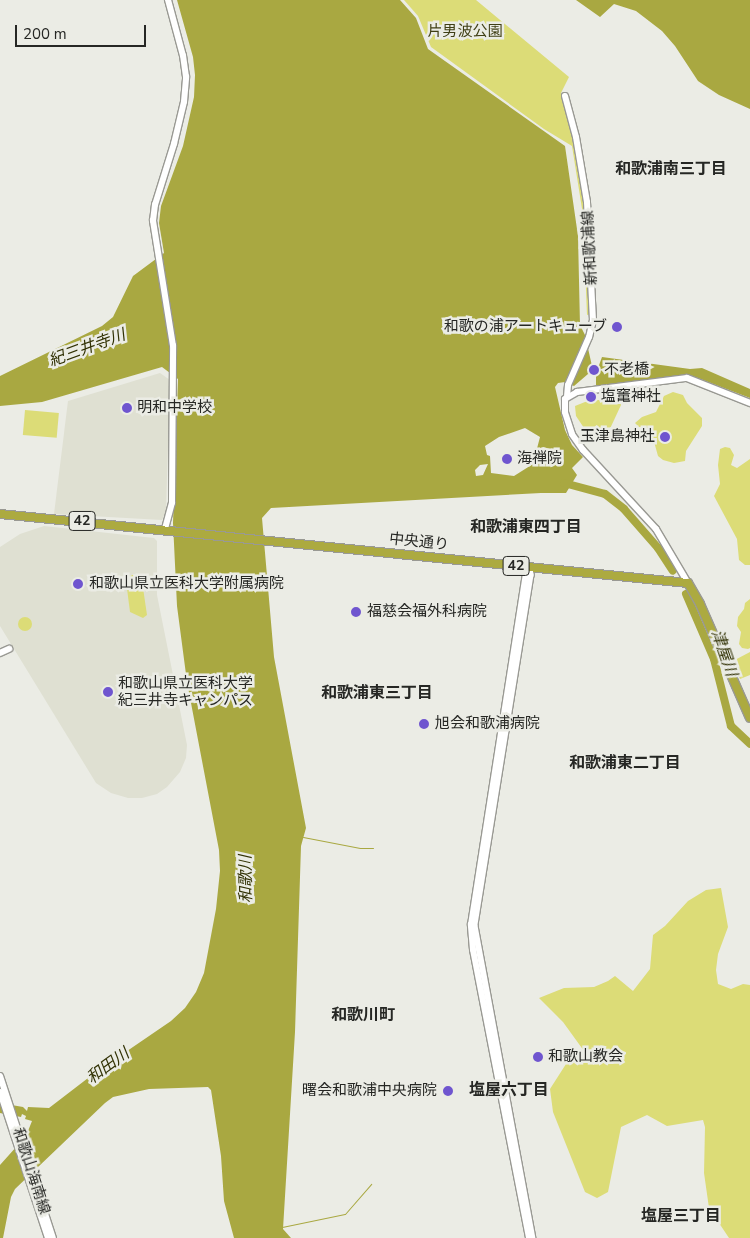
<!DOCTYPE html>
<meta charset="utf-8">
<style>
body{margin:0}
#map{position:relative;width:750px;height:1238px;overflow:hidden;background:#ebece5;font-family:"Nunito Sans","Noto Sans JP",sans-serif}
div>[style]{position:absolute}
.built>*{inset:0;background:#dfe0d2}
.green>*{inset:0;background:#dcdc77;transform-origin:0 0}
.round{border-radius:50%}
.water>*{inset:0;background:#a9a841}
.stream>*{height:1px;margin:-0.5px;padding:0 0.5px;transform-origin:0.5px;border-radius:0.5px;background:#a9a841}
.river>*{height:8px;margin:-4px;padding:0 4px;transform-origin:4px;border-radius:4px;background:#a9a841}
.roads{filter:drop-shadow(1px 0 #999993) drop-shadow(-1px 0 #999993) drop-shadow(0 1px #999993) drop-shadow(0 -1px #999993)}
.tertiary>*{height:5.5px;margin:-2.75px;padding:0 2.75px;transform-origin:2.75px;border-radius:2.75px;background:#fff}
.secondary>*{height:6px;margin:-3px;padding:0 3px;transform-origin:3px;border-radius:3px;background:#fff}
.trunk>*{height:8px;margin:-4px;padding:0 4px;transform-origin:4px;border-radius:4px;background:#acaa40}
.dots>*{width:14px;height:14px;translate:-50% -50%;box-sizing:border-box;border:2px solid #ebece5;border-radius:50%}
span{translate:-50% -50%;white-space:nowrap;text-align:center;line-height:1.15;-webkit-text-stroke:5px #ebece5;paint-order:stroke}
.shield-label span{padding:1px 4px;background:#ebece5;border:1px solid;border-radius:4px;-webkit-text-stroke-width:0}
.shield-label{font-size:14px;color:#262724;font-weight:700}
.park-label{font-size:15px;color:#403f15}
.street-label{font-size:15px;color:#262724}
.poi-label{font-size:15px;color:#262724}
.right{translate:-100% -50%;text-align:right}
.left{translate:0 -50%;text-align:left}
.neighbourhood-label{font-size:16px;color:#262724;font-weight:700}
.water-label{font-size:16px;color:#313104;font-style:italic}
.scale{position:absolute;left:15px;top:25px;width:131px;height:22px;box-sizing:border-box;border:2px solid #262724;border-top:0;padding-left:6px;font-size:15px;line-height:18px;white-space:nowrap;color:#262724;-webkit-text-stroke:4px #ebece5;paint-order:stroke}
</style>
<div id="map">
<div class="built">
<div style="clip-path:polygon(160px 373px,170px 380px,166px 511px,162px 520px,54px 514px,68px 401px)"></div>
<div style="clip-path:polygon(44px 526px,154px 538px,157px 541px,157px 595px,187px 745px,186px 758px,180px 772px,167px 787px,157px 794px,142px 798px,128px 798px,111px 793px,96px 783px,0 626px,0 547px,20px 534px)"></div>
</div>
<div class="green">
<div style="clip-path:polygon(404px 0,476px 0,569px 77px,561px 93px,562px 99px,576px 145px,584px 203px,590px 314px,587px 315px,583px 215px,572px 146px,544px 129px,431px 47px,418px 16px)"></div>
<div style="clip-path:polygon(673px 392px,683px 395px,687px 403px,702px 418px,702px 426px,686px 451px,685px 461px,674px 463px,663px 460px,658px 456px,651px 431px,646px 427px,639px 427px,635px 423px,642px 417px,656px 412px,664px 396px)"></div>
<div style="clip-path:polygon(612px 398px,619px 399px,621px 405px,608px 433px,600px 441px,590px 437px,576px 416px,575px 406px,585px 402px)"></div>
<div style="left:25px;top:410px;width:34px;height:25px;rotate:5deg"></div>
<div style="clip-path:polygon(725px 447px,730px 448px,734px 455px,731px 465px,737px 468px,750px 459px,750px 565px,745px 565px,739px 560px,737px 539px,714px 496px,720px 484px,718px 465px,720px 449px)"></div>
<div style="clip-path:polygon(132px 575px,137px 575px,142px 581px,147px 615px,143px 618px,130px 612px,126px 581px)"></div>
<div style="clip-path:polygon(750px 599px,750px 648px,748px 649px,742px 648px,739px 644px,741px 632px,737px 626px,738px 617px,744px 609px,745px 603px)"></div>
<div class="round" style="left:18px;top:617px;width:14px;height:14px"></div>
<div style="clip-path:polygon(750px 652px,750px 675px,740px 679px,731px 662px)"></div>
<div style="clip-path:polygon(721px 888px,728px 927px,718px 954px,716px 970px,718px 984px,731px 989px,743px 984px,750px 985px,750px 1238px,729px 1238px,709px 1208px,704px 1173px,705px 1127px,703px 1120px,667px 1126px,647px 1115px,621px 1127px,608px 1192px,597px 1198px,585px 1192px,553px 1112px,550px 1089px,566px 1064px,584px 1051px,563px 1022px,539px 998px,564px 988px,594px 987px,608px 981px,615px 976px,633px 991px,650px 969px,653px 935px,665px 926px,688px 901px,706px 890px)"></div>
</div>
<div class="water">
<div style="clip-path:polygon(evenodd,177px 0,400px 0,416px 18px,428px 49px,565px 146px,578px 236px,580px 325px,585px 335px,592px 366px,598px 368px,602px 357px,690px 369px,702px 368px,750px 389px,750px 398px,690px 375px,607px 386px,596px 385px,596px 375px,588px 374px,574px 386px,565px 382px,558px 383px,555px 387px,565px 430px,572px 445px,583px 457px,572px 468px,577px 475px,566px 493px,541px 493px,271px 508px,262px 518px,274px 657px,306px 828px,301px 846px,295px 1032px,283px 1229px,291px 1238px,234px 1238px,224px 1201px,221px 1156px,211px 1090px,208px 1087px,149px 1089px,113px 1097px,105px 1103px,15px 1189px,11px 1197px,3px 1238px,0 1238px,0 1165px,26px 1136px,32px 1121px,25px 1119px,26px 1116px,22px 1114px,21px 1117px,0 1113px,0 1103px,23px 1107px,27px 1111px,28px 1107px,49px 1108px,92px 1075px,171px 1021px,185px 1008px,196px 992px,204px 973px,216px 909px,220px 871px,219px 850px,187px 682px,177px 606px,173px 523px,178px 379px,162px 367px,42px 402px,0 406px,0 376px,102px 326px,113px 317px,133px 276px,164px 253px,159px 223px,161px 206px,183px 146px,194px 97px,195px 75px,193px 57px,177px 0,525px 428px,540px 437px,533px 464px,514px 476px,491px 473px,490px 456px,487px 455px,485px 446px,499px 437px,525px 428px,177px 0,488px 464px,483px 475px,476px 476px,475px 470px,480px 465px,488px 464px)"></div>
<div style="clip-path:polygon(576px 0,750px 0,750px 109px,719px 95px,698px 81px,675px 46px,662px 31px,636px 11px,614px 4px,600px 17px)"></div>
</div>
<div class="stream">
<div style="left:303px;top:837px;width:58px;rotate:10.9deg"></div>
<div style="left:360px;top:848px;width:13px"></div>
<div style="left:282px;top:1227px;width:64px;rotate:-11.7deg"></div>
<div style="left:345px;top:1214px;width:40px;rotate:-49deg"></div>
</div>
<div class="river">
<div style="left:564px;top:483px;width:42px;rotate:15deg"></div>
<div style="left:605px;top:494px;width:24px;rotate:38deg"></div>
<div style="left:624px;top:509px;width:52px;rotate:48.9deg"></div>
<div style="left:658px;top:548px;width:27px;rotate:57deg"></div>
<div style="left:686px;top:594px;width:71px;rotate:66.7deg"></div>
<div style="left:714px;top:659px;width:69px;rotate:75.8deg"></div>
<div style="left:731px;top:726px;width:26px;rotate:43deg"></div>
</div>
<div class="roads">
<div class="tertiary">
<div style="left:165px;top:529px;width:27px;rotate:-75deg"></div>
<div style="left:172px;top:503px;width:157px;rotate:-89.6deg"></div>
<div style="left:173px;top:346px;width:127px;rotate:-99.1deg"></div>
<div style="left:153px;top:221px;width:16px;rotate:-83deg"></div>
<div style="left:155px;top:205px;width:64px;rotate:-72.7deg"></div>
<div style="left:174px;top:144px;width:43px;rotate:-76.6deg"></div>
<div style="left:184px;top:102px;width:25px;rotate:-85deg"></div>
<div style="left:186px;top:77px;width:21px;rotate:-98deg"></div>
<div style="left:183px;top:56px;width:58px;rotate:-105deg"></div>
<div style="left:530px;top:568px;width:7px;rotate:82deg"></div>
<div style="left:531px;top:575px;width:355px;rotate:99.1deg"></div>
<div style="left:475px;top:926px;width:317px;rotate:79.5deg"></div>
<div style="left:0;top:653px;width:10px;rotate:-24deg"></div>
<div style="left:529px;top:1238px;width:293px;rotate:-101deg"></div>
<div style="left:473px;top:950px;width:25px;rotate:-95deg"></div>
<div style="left:471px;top:925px;width:354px;rotate:-81.1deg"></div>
<div style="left:526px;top:575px;width:8px;rotate:-60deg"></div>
</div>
<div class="secondary">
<div style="left:565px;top:96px;width:42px;rotate:75deg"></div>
<div style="left:576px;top:137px;width:66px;rotate:80.4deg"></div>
<div style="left:587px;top:202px;width:118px;rotate:87.1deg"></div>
<div style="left:593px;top:320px;width:17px;rotate:103deg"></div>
<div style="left:589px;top:337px;width:52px;rotate:113.6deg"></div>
<div style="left:568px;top:385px;width:11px;rotate:95deg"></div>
<div style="left:688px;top:583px;width:63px;rotate:-120.7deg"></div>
<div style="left:656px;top:529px;width:108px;rotate:-132.7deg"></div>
<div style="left:583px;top:450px;width:19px;rotate:-125deg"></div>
<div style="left:572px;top:434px;width:23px;rotate:-108deg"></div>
<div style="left:565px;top:412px;width:13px;rotate:-90deg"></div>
<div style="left:565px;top:399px;width:14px;rotate:-30deg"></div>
<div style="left:577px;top:392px;width:111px;rotate:-7.3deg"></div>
<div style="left:687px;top:378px;width:68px;rotate:21.6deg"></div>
<div style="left:0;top:1076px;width:170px;rotate:71.9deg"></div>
<div style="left:0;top:1092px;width:154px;rotate:71.8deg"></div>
</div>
<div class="trunk">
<div style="left:0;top:514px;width:691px;rotate:5.73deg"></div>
<div style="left:688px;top:583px;width:24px;rotate:60deg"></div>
<div style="left:700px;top:604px;width:124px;rotate:66.3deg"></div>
</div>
</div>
<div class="dots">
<div style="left:617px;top:327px;background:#6f55cf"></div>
<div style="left:594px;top:370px;background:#6f55cf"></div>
<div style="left:591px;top:397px;background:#6f55cf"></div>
<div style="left:127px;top:408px;background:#6f55cf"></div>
<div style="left:665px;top:437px;background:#6f55cf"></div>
<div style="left:507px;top:459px;background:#6f55cf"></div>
<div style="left:78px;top:584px;background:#6f55cf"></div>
<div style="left:356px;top:612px;background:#6f55cf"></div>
<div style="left:108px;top:692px;background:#6f55cf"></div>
<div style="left:424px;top:724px;background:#6f55cf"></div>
<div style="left:538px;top:1057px;background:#6f55cf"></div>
<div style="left:448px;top:1091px;background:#6f55cf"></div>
</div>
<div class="shield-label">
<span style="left:82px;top:521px">42</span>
<span style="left:516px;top:566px">42</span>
</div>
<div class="park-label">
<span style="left:465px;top:32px">片男波公園</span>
</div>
<div class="street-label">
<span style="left:590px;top:248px;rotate:-93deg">新和歌浦線</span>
<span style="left:419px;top:542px;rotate:6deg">中央通り</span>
<span style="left:31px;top:1171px;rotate:72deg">和歌山海南線</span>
</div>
<div class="poi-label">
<span class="right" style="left:607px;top:327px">和歌の浦アートキューブ</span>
<span class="left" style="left:604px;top:370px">不老橋</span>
<span class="left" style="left:601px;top:397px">塩竃神社</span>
<span class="left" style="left:137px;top:408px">明和中学校</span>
<span class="right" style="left:655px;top:437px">玉津島神社</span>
<span class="left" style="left:517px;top:459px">海禅院</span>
<span class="left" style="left:89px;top:584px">和歌山県立医科大学附属病院</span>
<span class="left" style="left:367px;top:612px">福慈会福外科病院</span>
<span class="left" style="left:118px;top:692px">和歌山県立医科大学<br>紀三井寺キャンパス</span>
<span class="left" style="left:435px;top:724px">旭会和歌浦病院</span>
<span class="left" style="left:548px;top:1057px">和歌山教会</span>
<span class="right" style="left:437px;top:1091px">曙会和歌浦中央病院</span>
</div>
<div class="neighbourhood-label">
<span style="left:671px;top:169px">和歌浦南三丁目</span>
<span style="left:526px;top:527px">和歌浦東四丁目</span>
<span style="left:377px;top:693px">和歌浦東三丁目</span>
<span style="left:625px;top:763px">和歌浦東二丁目</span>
<span style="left:363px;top:1015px">和歌川町</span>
<span style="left:509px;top:1090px">塩屋六丁目</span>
<span style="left:681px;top:1216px">塩屋三丁目</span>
</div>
<div class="water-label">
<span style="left:87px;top:348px;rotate:-20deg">紀三井寺川</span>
<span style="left:724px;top:653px;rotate:71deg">津屋川</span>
<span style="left:246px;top:879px;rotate:-91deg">和歌川</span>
<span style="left:108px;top:1066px;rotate:-36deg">和田川</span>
</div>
<div class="scale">200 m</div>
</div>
